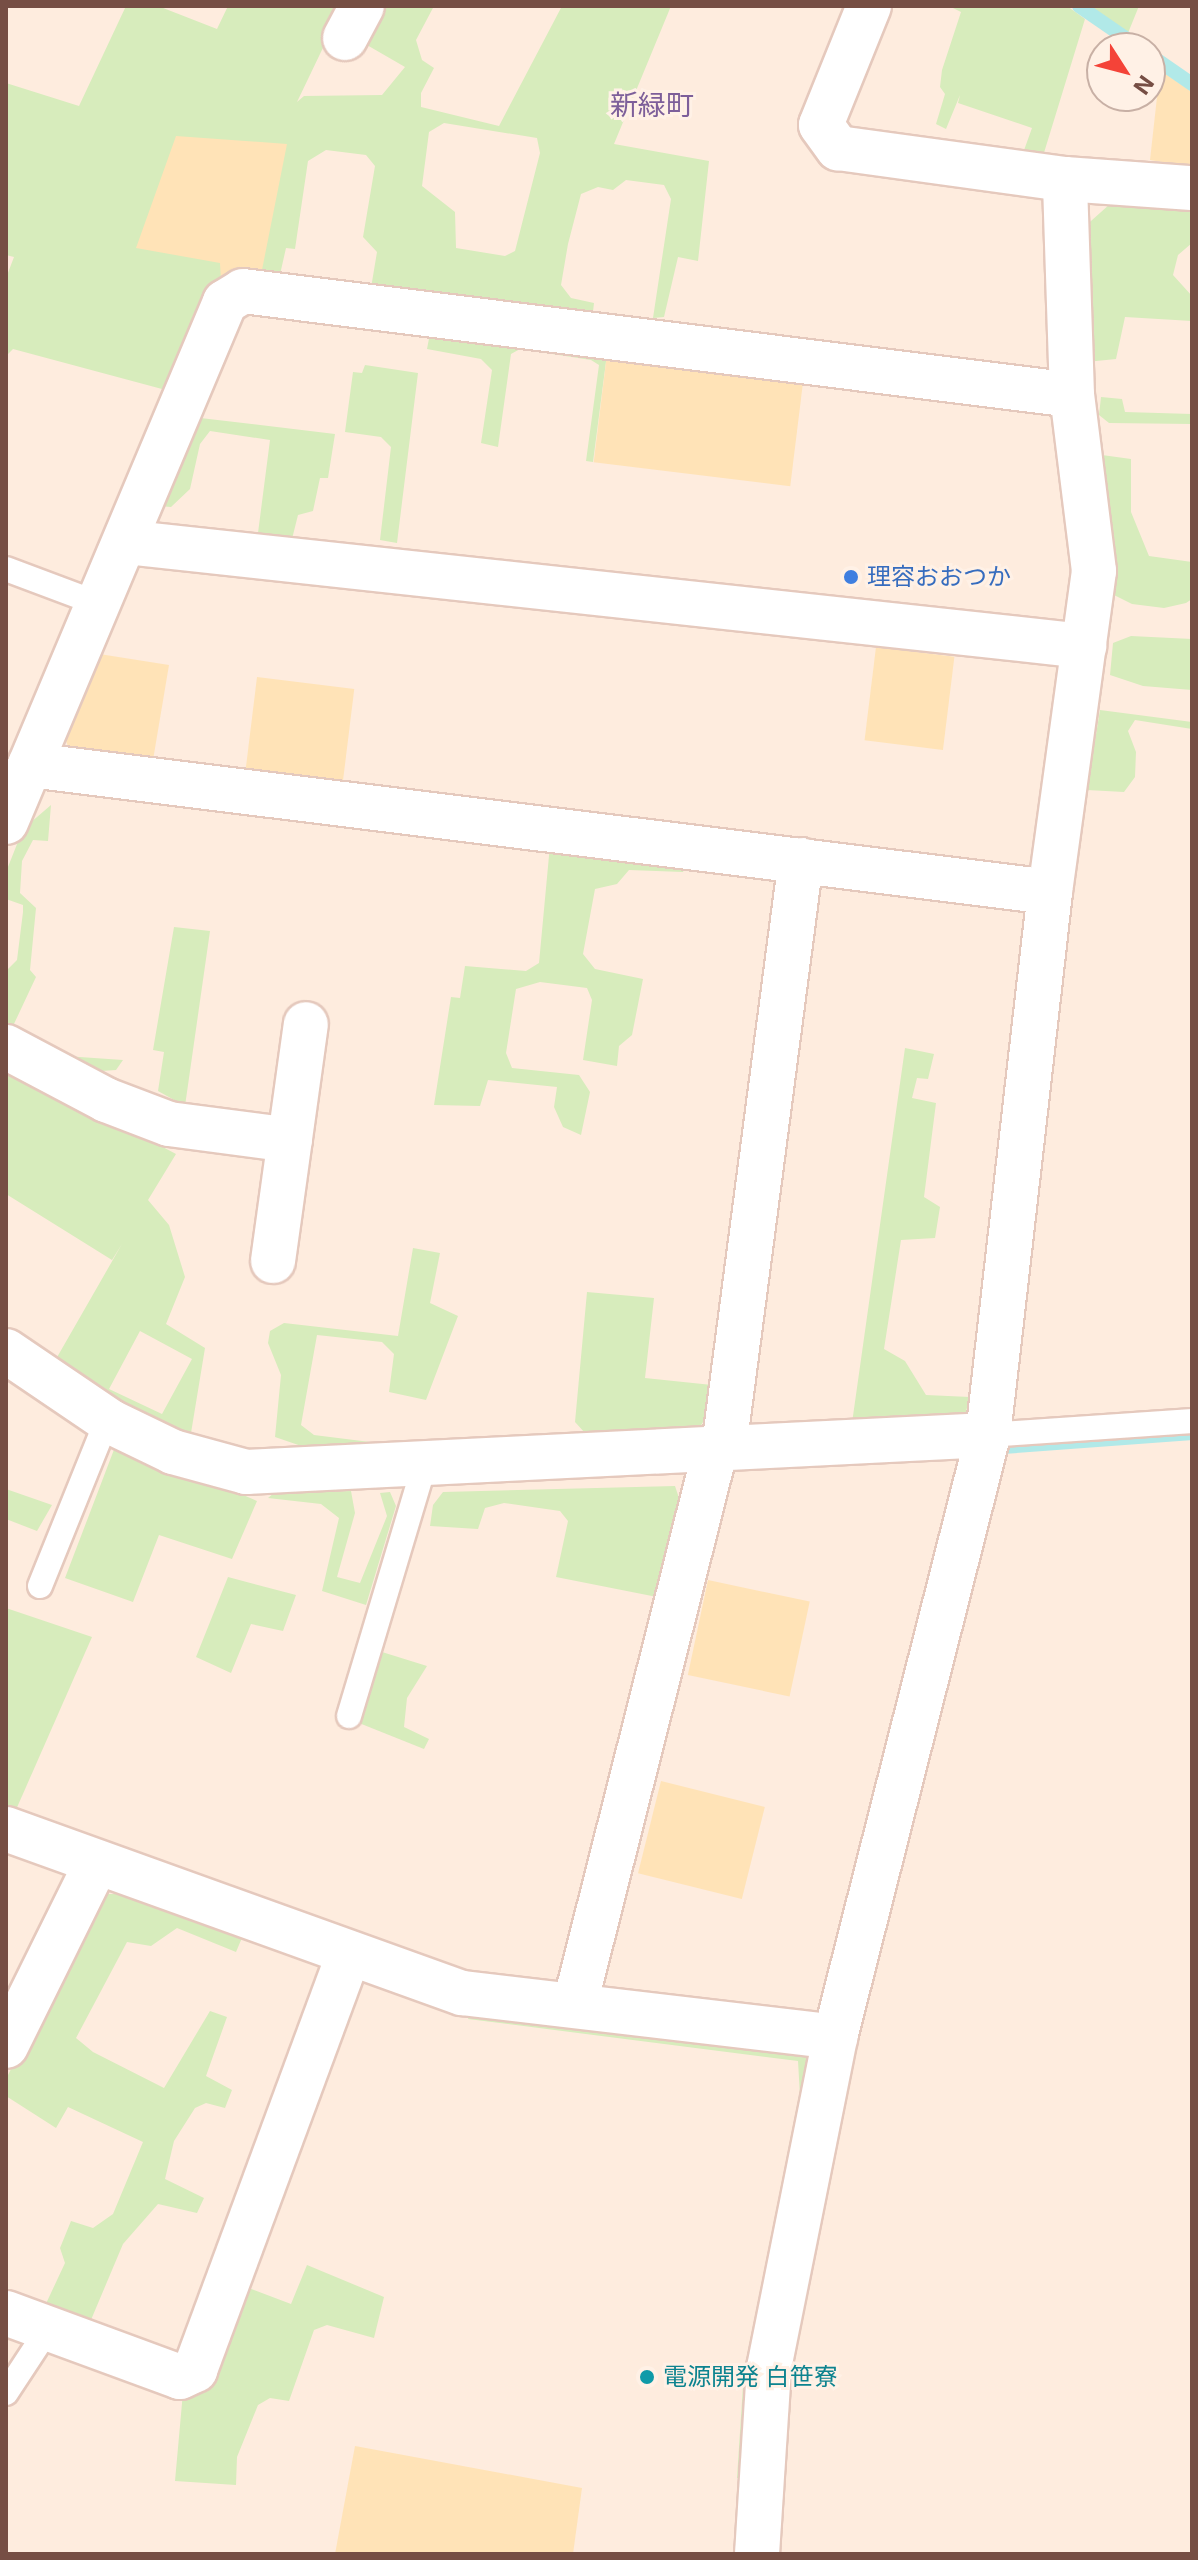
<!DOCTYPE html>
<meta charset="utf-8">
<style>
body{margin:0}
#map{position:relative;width:1198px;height:2560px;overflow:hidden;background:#feecde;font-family:Inter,"Noto Sans JP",sans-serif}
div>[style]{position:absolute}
.green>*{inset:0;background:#d7ecbc}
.sand>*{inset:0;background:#ffe3b7;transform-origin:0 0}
.stream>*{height:14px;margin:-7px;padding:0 7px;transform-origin:7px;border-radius:7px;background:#b1e9e8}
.roads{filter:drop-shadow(2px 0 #e5c9bd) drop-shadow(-2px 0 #e5c9bd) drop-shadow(0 2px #e5c9bd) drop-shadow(0 -2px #e5c9bd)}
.lane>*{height:24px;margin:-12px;padding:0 12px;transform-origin:12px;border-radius:12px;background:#fff}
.street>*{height:44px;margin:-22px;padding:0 22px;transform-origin:22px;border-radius:22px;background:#fff}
.dots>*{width:22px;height:22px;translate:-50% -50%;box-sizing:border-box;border:4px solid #fff1e6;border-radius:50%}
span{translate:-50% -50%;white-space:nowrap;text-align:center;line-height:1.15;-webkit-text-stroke:6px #fff1e6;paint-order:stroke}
.shop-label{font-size:24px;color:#366cbe}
.left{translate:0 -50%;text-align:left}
.culture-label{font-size:24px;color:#0d838f}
.quarter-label{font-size:28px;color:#7d5f9a}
.frame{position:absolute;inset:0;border:8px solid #764e44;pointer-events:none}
.north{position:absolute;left:1086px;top:32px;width:80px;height:80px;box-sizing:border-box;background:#fff1e6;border:2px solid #c8b0a5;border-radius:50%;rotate:126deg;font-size:22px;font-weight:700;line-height:32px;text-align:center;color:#764e44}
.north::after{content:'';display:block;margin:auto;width:28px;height:36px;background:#f44338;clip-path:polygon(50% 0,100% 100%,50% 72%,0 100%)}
</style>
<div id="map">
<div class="green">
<div style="clip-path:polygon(evenodd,126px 6px,158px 6px,217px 29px,228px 6px,343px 6px,297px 102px,304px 96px,382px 95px,405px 67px,360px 41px,381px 6px,434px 6px,416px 40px,422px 60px,434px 68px,421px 93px,421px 107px,499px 126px,562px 6px,671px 6px,614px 144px,709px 161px,698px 261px,678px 257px,664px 317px,653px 318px,671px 199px,664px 185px,626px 180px,613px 190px,598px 187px,581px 194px,568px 244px,561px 285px,571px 298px,594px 303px,592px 320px,370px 294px,377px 252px,363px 237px,375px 166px,366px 155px,326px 150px,308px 161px,295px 249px,286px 248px,279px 279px,221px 263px,221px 281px,162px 389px,13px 349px,6px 356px,6px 278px,14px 257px,6px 255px,6px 83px,79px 106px,126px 6px,444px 123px,537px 138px,540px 153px,515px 251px,505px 256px,456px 248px,455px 212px,422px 186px,429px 132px,444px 123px)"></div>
<div style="clip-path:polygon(949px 6px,1067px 6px,1085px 19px,1043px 156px,1023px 153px,1032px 128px,958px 103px,960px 95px,946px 129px,936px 124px,945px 94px,940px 87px,942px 70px,961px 12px)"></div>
<div style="clip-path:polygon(1089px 6px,1139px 6px,1128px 33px)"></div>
<div style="clip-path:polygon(1110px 204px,1192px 209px,1192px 243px,1178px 255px,1173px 275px,1192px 296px,1192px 321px,1125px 317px,1116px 359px,1086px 362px,1082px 229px)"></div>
<div style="clip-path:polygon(431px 328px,607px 354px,593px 462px,586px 461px,599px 365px,591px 360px,520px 349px,511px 354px,498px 447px,481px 443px,492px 370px,481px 359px,427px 349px)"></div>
<div style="clip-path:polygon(365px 365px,418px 373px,397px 543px,380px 540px,391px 447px,381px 437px,345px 432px,353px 372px,362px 373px)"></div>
<div style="clip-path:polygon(1101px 397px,1122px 399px,1125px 412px,1192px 414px,1192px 424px,1109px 423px,1099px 415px)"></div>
<div style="clip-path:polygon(192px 417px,335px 434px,328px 478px,320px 478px,313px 511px,298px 515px,292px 539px,258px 533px,270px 440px,210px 431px,200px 444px,190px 489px,171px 507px,158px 506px)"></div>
<div style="clip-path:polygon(1102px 455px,1131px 459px,1131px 512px,1149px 556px,1192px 562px,1192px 599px,1186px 603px,1164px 608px,1132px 604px,1114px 595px,1115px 545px)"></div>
<div style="clip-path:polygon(1131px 636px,1192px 639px,1192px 690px,1143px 686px,1110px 675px,1113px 643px)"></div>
<div style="clip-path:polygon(1100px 710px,1192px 722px,1192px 729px,1135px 720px,1128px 731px,1136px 752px,1135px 777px,1124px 792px,1087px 790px)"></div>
<div style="clip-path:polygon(51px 805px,48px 841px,33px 840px,22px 861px,20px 893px,36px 908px,30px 970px,36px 977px,13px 1026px,65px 1056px,123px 1060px,116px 1070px,86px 1072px,6px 1026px,6px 971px,17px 960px,23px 912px,23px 905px,6px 899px,6px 872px,23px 829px)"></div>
<div style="clip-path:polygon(550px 845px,687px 861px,683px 872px,629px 870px,617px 884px,595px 889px,583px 954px,595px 969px,643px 979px,632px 1035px,619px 1046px,617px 1066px,583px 1060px,592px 1000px,587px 988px,540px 982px,516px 989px,506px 1053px,512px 1068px,579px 1075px,590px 1092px,581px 1135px,563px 1127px,554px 1107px,557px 1087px,488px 1080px,480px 1106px,434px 1105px,451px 997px,460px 998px,465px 966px,526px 971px,539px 963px)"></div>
<div style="clip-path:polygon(174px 927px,210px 931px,185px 1106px,158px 1091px,164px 1052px,153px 1050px)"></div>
<div style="clip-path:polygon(905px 1048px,934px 1054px,928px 1079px,917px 1078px,912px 1098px,936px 1103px,924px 1197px,940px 1207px,935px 1238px,901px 1240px,884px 1349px,905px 1361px,926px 1395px,970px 1397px,965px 1415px,852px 1423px)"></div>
<div style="clip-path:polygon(evenodd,6px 1064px,176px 1154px,148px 1200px,169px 1225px,185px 1277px,166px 1324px,205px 1348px,191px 1433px,146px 1418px,52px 1366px,122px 1244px,112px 1260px,6px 1194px,6px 1064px,140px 1331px,192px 1359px,162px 1414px,109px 1389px,140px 1331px)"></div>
<div style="clip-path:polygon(413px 1248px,440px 1253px,430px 1303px,458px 1316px,426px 1400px,389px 1392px,394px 1354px,382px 1342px,317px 1335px,301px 1425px,314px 1435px,370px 1442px,375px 1450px,313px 1450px,275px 1437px,281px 1375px,268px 1343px,270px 1331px,284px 1323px,398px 1336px)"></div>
<div style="clip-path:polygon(587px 1292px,654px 1298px,645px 1378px,712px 1385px,708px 1414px,700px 1427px,692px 1432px,585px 1433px,575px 1422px)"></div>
<div style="clip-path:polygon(123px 1443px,257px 1501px,232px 1559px,159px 1535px,133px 1602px,65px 1578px,115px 1447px)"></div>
<div style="clip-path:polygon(675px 1486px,680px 1501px,657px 1597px,556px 1577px,568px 1521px,560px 1511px,504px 1503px,485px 1508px,478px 1529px,430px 1526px,433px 1505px,443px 1492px)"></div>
<div style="clip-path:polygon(6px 1489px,52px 1505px,37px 1531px,6px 1519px)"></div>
<div style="clip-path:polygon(351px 1491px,355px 1513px,337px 1577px,360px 1583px,387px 1516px,380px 1493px,390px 1492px,396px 1506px,366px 1605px,322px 1591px,339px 1518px,321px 1504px,268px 1498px,274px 1493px)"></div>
<div style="clip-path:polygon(228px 1577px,296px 1595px,283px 1631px,251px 1624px,231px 1673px,196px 1657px)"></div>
<div style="clip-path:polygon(6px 1608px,92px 1637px,15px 1812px,6px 1808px)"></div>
<div style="clip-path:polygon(382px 1652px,427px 1666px,407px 1698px,404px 1727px,429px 1739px,424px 1749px,359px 1723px)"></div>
<div style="clip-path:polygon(104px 1894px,132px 1894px,244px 1933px,236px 1952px,177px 1928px,151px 1946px,127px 1942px,76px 2038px,93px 2052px,164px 2088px,210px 2011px,227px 2017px,206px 2076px,232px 2090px,225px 2108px,206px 2103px,195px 2108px,174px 2141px,165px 2179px,204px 2198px,197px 2213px,158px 2204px,123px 2244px,88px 2327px,43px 2310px,65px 2263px,60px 2248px,71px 2221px,93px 2228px,113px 2214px,143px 2142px,68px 2107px,56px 2128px,6px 2096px,6px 2079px,89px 1914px)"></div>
<div style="clip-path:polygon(471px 2011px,807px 2056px,814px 2075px,750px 2480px,737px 2478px,744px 2370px,800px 2096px,798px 2061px,468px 2019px)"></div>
<div style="clip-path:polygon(307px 2265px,384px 2297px,374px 2338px,327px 2325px,314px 2330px,289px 2401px,270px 2398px,258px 2405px,237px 2457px,236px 2485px,175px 2481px,183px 2392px,195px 2393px,210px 2384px,246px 2287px,291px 2304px)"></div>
</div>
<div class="sand">
<div style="clip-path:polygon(1160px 70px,1192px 92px,1192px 167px,1150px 160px)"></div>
<div style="clip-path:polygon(176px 136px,287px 144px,261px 275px,221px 281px,220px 263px,136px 248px)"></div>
<div style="left:607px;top:354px;width:198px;height:109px;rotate:7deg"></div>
<div style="left:876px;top:647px;width:79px;height:94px;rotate:7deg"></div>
<div style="clip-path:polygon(93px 653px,169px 665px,153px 760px,70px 751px,61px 729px)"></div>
<div style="left:257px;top:677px;width:98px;height:96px;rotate:7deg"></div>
<div style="left:708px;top:1580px;width:104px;height:97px;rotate:12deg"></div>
<div style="left:661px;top:1781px;width:107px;height:95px;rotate:14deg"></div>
<div style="clip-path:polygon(355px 2446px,582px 2488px,573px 2554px,335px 2554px)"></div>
</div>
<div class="stream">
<div style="left:1079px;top:6px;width:74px;rotate:34.5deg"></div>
<div style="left:1150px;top:55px;width:51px;rotate:34.6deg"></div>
<div style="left:989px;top:1448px;width:204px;rotate:-4.2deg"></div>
</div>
<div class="roads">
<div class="lane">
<div style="left:6px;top:569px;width:99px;rotate:20.6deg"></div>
<div style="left:988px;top:1435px;width:204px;rotate:-3.9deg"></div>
<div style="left:40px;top:1586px;width:179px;rotate:-68deg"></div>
<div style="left:349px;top:1716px;width:265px;rotate:-73.3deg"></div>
<div style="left:6px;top:2393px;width:77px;rotate:-56.7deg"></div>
</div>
<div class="street">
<div style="left:869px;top:6px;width:128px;rotate:112deg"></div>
<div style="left:821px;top:125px;width:29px;rotate:54deg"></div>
<div style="left:838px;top:148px;width:229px;rotate:7.8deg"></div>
<div style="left:1065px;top:179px;width:127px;rotate:4.1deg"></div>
<div style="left:345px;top:38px;width:36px;rotate:-62deg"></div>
<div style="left:125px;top:542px;width:965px;rotate:6.19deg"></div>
<div style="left:30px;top:765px;width:1028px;rotate:7.1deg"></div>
<div style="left:6px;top:822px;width:564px;rotate:-67.16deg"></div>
<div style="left:225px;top:302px;width:21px;rotate:-31deg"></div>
<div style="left:243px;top:291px;width:835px;rotate:7.15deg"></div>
<div style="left:6px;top:1047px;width:113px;rotate:27.9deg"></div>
<div style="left:106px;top:1100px;width:67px;rotate:20.9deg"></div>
<div style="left:169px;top:1124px;width:122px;rotate:7.5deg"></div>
<div style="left:273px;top:1261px;width:239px;rotate:-82.1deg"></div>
<div style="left:6px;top:1351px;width:127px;rotate:34.1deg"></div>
<div style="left:111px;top:1422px;width:69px;rotate:25.8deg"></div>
<div style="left:173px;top:1452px;width:76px;rotate:15.3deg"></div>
<div style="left:246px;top:1472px;width:743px;rotate:-2.85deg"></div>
<div style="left:724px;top:1447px;width:592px;rotate:-82.53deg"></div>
<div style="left:6px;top:1829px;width:485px;rotate:19.8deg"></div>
<div style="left:462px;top:1993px;width:376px;rotate:6.7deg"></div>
<div style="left:575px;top:2004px;width:575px;rotate:-75.79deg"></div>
<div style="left:6px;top:2046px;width:205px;rotate:-63.7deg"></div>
<div style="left:6px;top:2313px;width:185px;rotate:20.2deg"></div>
<div style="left:180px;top:2377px;width:17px;rotate:-25deg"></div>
<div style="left:195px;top:2370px;width:444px;rotate:-69.7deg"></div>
<div style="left:757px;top:2554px;width:186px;rotate:-86.3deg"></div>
<div style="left:769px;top:2368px;width:338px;rotate:-78.7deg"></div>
<div style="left:835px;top:2037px;width:621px;rotate:-75.74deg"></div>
<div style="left:988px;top:1435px;width:547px;rotate:-83.49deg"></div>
<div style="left:1050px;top:892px;width:324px;rotate:-82.2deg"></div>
<div style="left:1094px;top:571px;width:177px;rotate:-97.1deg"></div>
<div style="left:1072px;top:395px;width:216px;rotate:-91.9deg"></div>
</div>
</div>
<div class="dots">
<div style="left:851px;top:577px;background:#3f7fe0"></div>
<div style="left:647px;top:2377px;background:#0f9aa8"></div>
</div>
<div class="shop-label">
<span class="left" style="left:867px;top:577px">理容おおつか</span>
</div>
<div class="culture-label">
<span class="left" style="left:663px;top:2377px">電源開発 白笹寮</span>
</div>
<div class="quarter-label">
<span style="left:652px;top:105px">新緑町</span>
</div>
<div class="frame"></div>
<div class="north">N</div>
</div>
